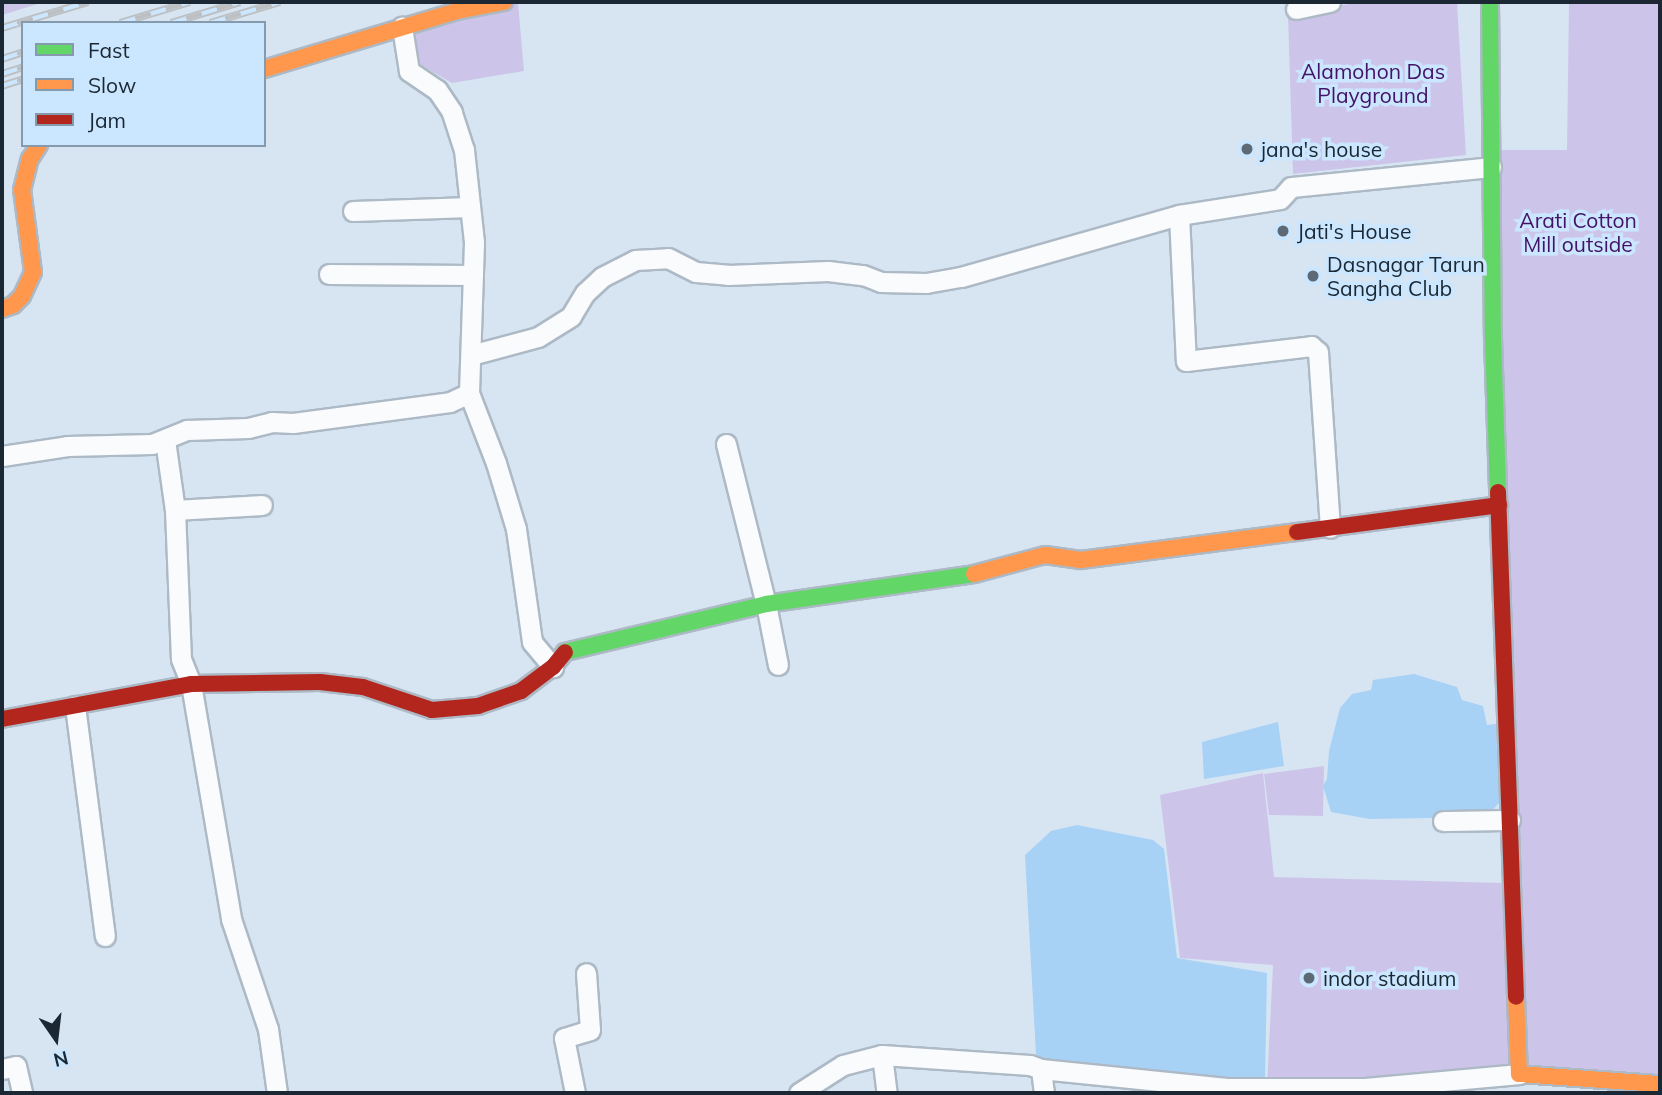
<!DOCTYPE html>
<style>
body{margin:0}
#map{position:relative;width:1662px;height:1095px;overflow:hidden;background:#d7e5f3;font-family:Mulish,sans-serif}
div>[style]{position:absolute}
.green>*{inset:0;background:#cdc5e9}
.water>*{inset:0;background:#a8d1f6}
.roads{filter:drop-shadow(2px 0 #adb9c5) drop-shadow(-2px 0 #adb9c5) drop-shadow(0 2px #adb9c5) drop-shadow(0 -2px #adb9c5)}
.street>*{height:19px;margin:-9.5px;padding:0 9.5px;transform-origin:9.5px;border-radius:9.5px;background:#f9fbfd}
.fast>*{height:16px;margin:-8px;padding:0 8px;transform-origin:8px;border-radius:8px;background:#63d668}
.slow>*{height:16px;margin:-8px;padding:0 8px;transform-origin:8px;border-radius:8px;background:#ff974d}
.jam>*{height:16px;margin:-8px;padding:0 8px;transform-origin:8px;border-radius:8px;background:#b3261e}
.rail>*{height:8px;margin-top:-4px;transform-origin:0;background:repeating-linear-gradient(90deg,#cbe6ff 0 16px,#bcc0c3 0 32px);box-sizing:border-box;border-block:2px solid #bcc0c3}
.dots>*{width:19px;height:19px;translate:-50% -50%;box-sizing:border-box;border:4px solid #cbe6ff;border-radius:50%}
span{translate:-50% -50%;white-space:nowrap;text-align:center;line-height:1.15;-webkit-text-stroke:7px #cbe6ff;paint-order:stroke}
.park-label{font-size:21px;color:#441367}
.poi-label{font-size:21px;color:#1b2833}
.left{translate:0 -50%;text-align:left}
.frame{position:absolute;inset:0;border:4px solid #1b2833;pointer-events:none}
.legend{position:absolute;left:21px;top:21px;width:245px;height:126px;box-sizing:border-box;background:#cbe6ff;border:2px solid #859aad;margin:0;padding:9px 12px;list-style:none;font-size:21px;color:#1b2833}
.legend li{display:flex;align-items:center;gap:14px;height:35px}
.legend b{width:35px;border:2px solid #859aad}
.north{position:absolute;left:21px;top:1004px;width:70px;height:70px;-webkit-text-stroke:5px #cbe6ff;paint-order:stroke;rotate:166deg;font-size:19px;font-weight:700;line-height:28px;text-align:center;color:#1b2833}
.north::after{content:'';display:block;margin:auto;width:24px;height:32px;background:#1b2833;clip-path:polygon(50% 0,100% 100%,50% 72%,0 100%)}
</style>
<div id="map">
<div class="green">
<div style="clip-path:polygon(2px 2px,44px 2px,2px 15px)"></div>
<div style="clip-path:polygon(1359px 2px,1457px 2px,1466px 155px,1293px 174px,1288px 16px)"></div>
<div style="clip-path:polygon(1569px 2px,1660px 2px,1660px 1079px,1524px 1071px,1495px 150px,1567px 150px)"></div>
<div style="clip-path:polygon(518px 3px,524px 71px,452px 83px,414px 61px,412px 27px)"></div>
<div style="clip-path:polygon(1324px 766px,1323px 816px,1269px 815px,1264px 774px)"></div>
<div style="clip-path:polygon(1263px 773px,1274px 877px,1503px 883px,1509px 1071px,1267px 1086px,1273px 965px,1180px 958px,1160px 795px)"></div>
</div>
<div class="water">
<div style="clip-path:polygon(1414px 674px,1457px 687px,1462px 700px,1483px 706px,1487px 725px,1496px 724px,1499px 803px,1486px 817px,1370px 819px,1331px 812px,1323px 786px,1327px 779px,1329px 751px,1340px 708px,1352px 694px,1371px 690px,1373px 680px)"></div>
<div style="clip-path:polygon(1278px 722px,1284px 766px,1204px 779px,1202px 742px)"></div>
<div style="clip-path:polygon(1077px 825px,1153px 840px,1164px 849px,1177px 958px,1267px 973px,1265px 1081px,1048px 1062px,1036px 1054px,1025px 855px,1051px 831px)"></div>
</div>
<div class="roads">
<div class="street">
<div style="left:1296px;top:9px;width:35px;rotate:-12deg"></div>
<div style="left:353px;top:211px;width:117px;rotate:-2deg"></div>
<div style="left:1179px;top:215px;width:146px;rotate:87.3deg"></div>
<div style="left:1186px;top:361px;width:126px;rotate:-6.8deg"></div>
<div style="left:1311px;top:346px;width:9px;rotate:41deg"></div>
<div style="left:1318px;top:352px;width:176px;rotate:86.1deg"></div>
<div style="left:329px;top:274px;width:144px;rotate:0.4deg"></div>
<div style="left:471px;top:355px;width:69px;rotate:-15deg"></div>
<div style="left:538px;top:337px;width:39px;rotate:-32deg"></div>
<div style="left:571px;top:316px;width:27px;rotate:-59deg"></div>
<div style="left:585px;top:293px;width:23px;rotate:-43deg"></div>
<div style="left:602px;top:277px;width:37px;rotate:-27deg"></div>
<div style="left:635px;top:260px;width:33px;rotate:-3deg"></div>
<div style="left:668px;top:258px;width:31px;rotate:27deg"></div>
<div style="left:696px;top:272px;width:32px;rotate:5deg"></div>
<div style="left:728px;top:275px;width:100px;rotate:-2.3deg"></div>
<div style="left:828px;top:271px;width:35px;rotate:7deg"></div>
<div style="left:863px;top:275px;width:19px;rotate:21deg"></div>
<div style="left:881px;top:282px;width:45px;rotate:1.3deg"></div>
<div style="left:926px;top:283px;width:36px;rotate:-10deg"></div>
<div style="left:961px;top:277px;width:227px;rotate:-15.9deg"></div>
<div style="left:1179px;top:215px;width:102px;rotate:-9deg"></div>
<div style="left:1280px;top:199px;width:16px;rotate:-47deg"></div>
<div style="left:1291px;top:187px;width:201px;rotate:-5.7deg"></div>
<div style="left:469px;top:393px;width:75px;rotate:68.9deg"></div>
<div style="left:496px;top:463px;width:69px;rotate:73.1deg"></div>
<div style="left:516px;top:529px;width:114px;rotate:81.9deg"></div>
<div style="left:532px;top:642px;width:33px;rotate:50deg"></div>
<div style="left:165px;top:440px;width:71px;rotate:81.9deg"></div>
<div style="left:175px;top:510px;width:149px;rotate:87.7deg"></div>
<div style="left:181px;top:659px;width:27px;rotate:68deg"></div>
<div style="left:191px;top:684px;width:238px;rotate:80.3deg"></div>
<div style="left:231px;top:919px;width:116px;rotate:71.4deg"></div>
<div style="left:268px;top:1029px;width:65px;rotate:82deg"></div>
<div style="left:726px;top:444px;width:165px;rotate:76deg"></div>
<div style="left:766px;top:604px;width:62px;rotate:78.9deg"></div>
<div style="left:2px;top:456px;width:66px;rotate:-8.7deg"></div>
<div style="left:67px;top:446px;width:85px;rotate:-1.3deg"></div>
<div style="left:152px;top:444px;width:38px;rotate:-22deg"></div>
<div style="left:187px;top:430px;width:61px;rotate:-1.9deg"></div>
<div style="left:248px;top:428px;width:25px;rotate:-14deg"></div>
<div style="left:272px;top:422px;width:21px;rotate:3deg"></div>
<div style="left:293px;top:423px;width:158px;rotate:-7.6deg"></div>
<div style="left:450px;top:402px;width:21px;rotate:-25deg"></div>
<div style="left:469px;top:393px;width:151px;rotate:-88.1deg"></div>
<div style="left:474px;top:242px;width:93px;rotate:-96.2deg"></div>
<div style="left:464px;top:150px;width:40px;rotate:-108deg"></div>
<div style="left:452px;top:112px;width:27px;rotate:-124deg"></div>
<div style="left:437px;top:90px;width:34px;rotate:-146deg"></div>
<div style="left:409px;top:71px;width:45px;rotate:-99deg"></div>
<div style="left:175px;top:510px;width:87px;rotate:-3.3deg"></div>
<div style="left:75px;top:706px;width:232px;rotate:82.6deg"></div>
<div style="left:1443px;top:821px;width:67px;rotate:-0.9deg"></div>
<div style="left:882px;top:1055px;width:38px;rotate:83deg"></div>
<div style="left:2px;top:1069px;width:14px;rotate:-12deg"></div>
<div style="left:16px;top:1066px;width:28px;rotate:77deg"></div>
<div style="left:1041px;top:1069px;width:24px;rotate:83deg"></div>
<div style="left:575px;top:1093px;width:56px;rotate:-101.3deg"></div>
<div style="left:564px;top:1038px;width:27px;rotate:-17deg"></div>
<div style="left:590px;top:1030px;width:57px;rotate:-94deg"></div>
<div style="left:799px;top:1093px;width:52px;rotate:-32.5deg"></div>
<div style="left:843px;top:1065px;width:40px;rotate:-14.4deg"></div>
<div style="left:882px;top:1055px;width:148px;rotate:3.9deg"></div>
<div style="left:1030px;top:1065px;width:12px;rotate:20deg"></div>
<div style="left:1041px;top:1069px;width:189px;rotate:5.8deg"></div>
<div style="left:1229px;top:1088px;width:136px"></div>
<div style="left:1365px;top:1088px;width:155px;rotate:-5.2deg"></div>
</div>
<div class="fast">
<div style="left:1490px;top:2px;width:336px;rotate:89.5deg"></div>
<div style="left:1493px;top:338px;width:154px;rotate:88.1deg"></div>
<div style="left:565px;top:652px;width:207px;rotate:-13.4deg"></div>
<div style="left:766px;top:604px;width:210px;rotate:-8.2deg"></div>
</div>
<div class="slow">
<div style="left:264px;top:69px;width:202px;rotate:-16.7deg"></div>
<div style="left:457px;top:11px;width:48px;rotate:-10.8deg"></div>
<div style="left:2px;top:309px;width:12px;rotate:-20deg"></div>
<div style="left:13px;top:305px;width:13px;rotate:-45deg"></div>
<div style="left:22px;top:296px;width:26px;rotate:-65deg"></div>
<div style="left:33px;top:272px;width:83px;rotate:-97.6deg"></div>
<div style="left:22px;top:190px;width:32px;rotate:-76deg"></div>
<div style="left:30px;top:159px;width:17px;rotate:-57deg"></div>
<div style="left:974px;top:574px;width:73px;rotate:-15deg"></div>
<div style="left:1045px;top:555px;width:36px;rotate:8deg"></div>
<div style="left:1081px;top:560px;width:218px;rotate:-7.4deg"></div>
<div style="left:1516px;top:997px;width:77px;rotate:87.8deg"></div>
<div style="left:1519px;top:1074px;width:141px;rotate:4.1deg"></div>
</div>
<div class="jam">
<div style="left:1498px;top:492px;width:505px;rotate:87.96deg"></div>
<div style="left:1297px;top:532px;width:204px;rotate:-7.6deg"></div>
<div style="left:2px;top:719px;width:192px;rotate:-10.5deg"></div>
<div style="left:191px;top:684px;width:129px;rotate:-0.9deg"></div>
<div style="left:320px;top:682px;width:43px;rotate:6.6deg"></div>
<div style="left:363px;top:687px;width:73px;rotate:18.4deg"></div>
<div style="left:432px;top:710px;width:46px;rotate:-5deg"></div>
<div style="left:478px;top:706px;width:46px;rotate:-19.2deg"></div>
<div style="left:521px;top:691px;width:40px;rotate:-37deg"></div>
<div style="left:553px;top:667px;width:19px;rotate:-51deg"></div>
</div>
</div>
<div class="rail">
<div style="left:120px;top:23px;width:73px;rotate:-16.7deg"></div>
<div style="left:171px;top:23px;width:72px;rotate:-16.9deg"></div>
<div style="left:210px;top:23px;width:73px;rotate:-16.7deg"></div>
<div style="left:2px;top:28px;width:90px;rotate:-16.8deg"></div>
<div style="left:2px;top:59px;width:22px;rotate:-18deg"></div>
<div style="left:2px;top:74px;width:22px;rotate:-18deg"></div>
<div style="left:2px;top:86px;width:22px;rotate:-18deg"></div>
</div>
<div class="dots">
<div style="left:1247px;top:149px;background:#5d6a76"></div>
<div style="left:1283px;top:231px;background:#5d6a76"></div>
<div style="left:1313px;top:276px;background:#5d6a76"></div>
<div style="left:1309px;top:978px;background:#5d6a76"></div>
</div>
<div class="park-label">
<span style="left:1373px;top:83px">Alamohon Das<br>Playground</span>
<span style="left:1578px;top:232px">Arati Cotton<br>Mill outside</span>
</div>
<div class="poi-label">
<span class="left" style="left:1261px;top:149px">jana's house</span>
<span class="left" style="left:1297px;top:231px">Jati's House</span>
<span class="left" style="left:1327px;top:276px">Dasnagar Tarun<br>Sangha Club</span>
<span class="left" style="left:1323px;top:978px">indor stadium</span>
</div>
<div class="frame"></div>
<ul class="legend">
<li><b style="height:9px;background:#63d668"></b>Fast</li>
<li><b style="height:9px;background:#ff974d"></b>Slow</li>
<li><b style="height:9px;background:#b3261e"></b>Jam</li>
</ul>
<div class="north">N</div>
</div>
